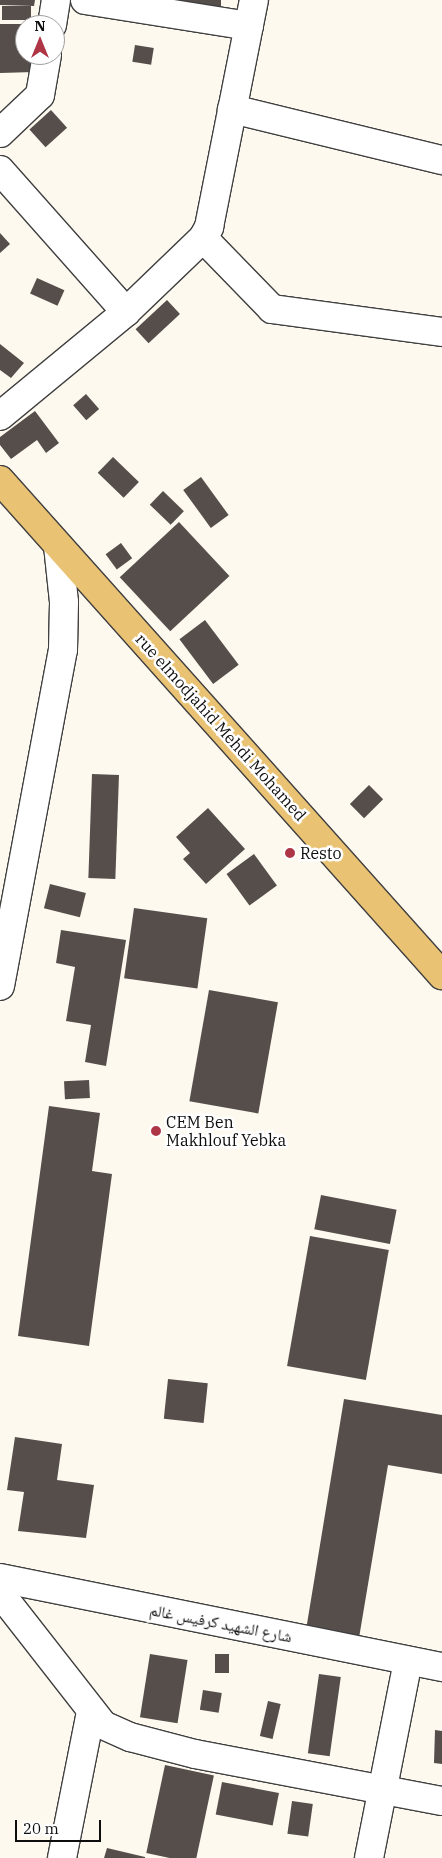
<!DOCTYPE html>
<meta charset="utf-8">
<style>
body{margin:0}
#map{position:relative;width:442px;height:1858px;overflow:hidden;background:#fdf9ef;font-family:"IBM Plex Serif","Noto Naskh Arabic",serif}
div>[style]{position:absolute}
.building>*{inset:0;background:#554e4b;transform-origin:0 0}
.roads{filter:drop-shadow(1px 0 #404040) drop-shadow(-1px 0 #404040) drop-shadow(0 1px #404040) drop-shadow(0 -1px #404040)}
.minor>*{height:28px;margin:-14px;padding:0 14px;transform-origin:14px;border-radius:14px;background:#fff}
.major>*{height:28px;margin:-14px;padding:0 14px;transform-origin:14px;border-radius:14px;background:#e9c274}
.dots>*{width:14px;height:14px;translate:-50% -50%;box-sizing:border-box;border:2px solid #fff;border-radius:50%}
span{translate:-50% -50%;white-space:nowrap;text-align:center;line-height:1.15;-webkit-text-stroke:5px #fff;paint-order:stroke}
.street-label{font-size:16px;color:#0d0d0d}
.poi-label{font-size:16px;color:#0d0d0d}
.left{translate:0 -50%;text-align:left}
.north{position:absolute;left:15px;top:15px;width:50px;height:50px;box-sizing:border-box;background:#fff;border:1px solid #9e9e9e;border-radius:50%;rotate:0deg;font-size:14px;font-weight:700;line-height:20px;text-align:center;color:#0d0d0d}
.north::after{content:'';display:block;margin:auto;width:18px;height:22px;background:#ae3545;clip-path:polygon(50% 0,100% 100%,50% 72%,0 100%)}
.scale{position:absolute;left:15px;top:1820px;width:86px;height:22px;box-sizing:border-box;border:2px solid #0d0d0d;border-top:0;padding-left:6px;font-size:15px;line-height:18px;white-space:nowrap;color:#0d0d0d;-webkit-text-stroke:4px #fff;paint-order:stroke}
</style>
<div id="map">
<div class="building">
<div style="clip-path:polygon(0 0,35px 0,34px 6px,0 5px)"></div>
<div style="clip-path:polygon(174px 0,221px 0,221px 7px,174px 5px)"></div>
<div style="left:31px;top:6px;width:14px;height:29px;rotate:90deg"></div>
<div style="clip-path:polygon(0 24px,25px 24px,25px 55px,33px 55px,34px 72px,0 73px)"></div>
<div style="left:135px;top:45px;width:19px;height:17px;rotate:9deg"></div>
<div style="left:51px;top:110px;width:24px;height:29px;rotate:48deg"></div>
<div style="clip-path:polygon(0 233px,10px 244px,0 253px)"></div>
<div style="left:37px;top:278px;width:30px;height:17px;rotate:24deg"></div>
<div style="left:167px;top:300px;width:19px;height:43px;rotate:47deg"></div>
<div style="clip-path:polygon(0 344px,24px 363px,11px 378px,0 370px)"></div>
<div style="left:86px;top:394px;width:20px;height:17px;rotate:49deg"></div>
<div style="clip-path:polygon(35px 411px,59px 443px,46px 453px,37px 440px,11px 459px,0 445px,0 437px)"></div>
<div style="left:113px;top:457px;width:36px;height:22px;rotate:44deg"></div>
<div style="left:201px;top:477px;width:47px;height:22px;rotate:54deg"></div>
<div style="left:163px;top:491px;width:29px;height:19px;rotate:44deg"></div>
<div style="left:179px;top:522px;width:74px;height:81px;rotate:47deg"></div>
<div style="left:121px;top:543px;width:19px;height:19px;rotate:54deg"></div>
<div style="left:205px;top:620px;width:56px;height:32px;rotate:53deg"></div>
<div style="left:92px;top:774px;width:27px;height:104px;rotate:2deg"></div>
<div style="left:369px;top:785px;width:20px;height:27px;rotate:45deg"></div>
<div style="clip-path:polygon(208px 808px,245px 849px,206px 884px,183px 859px,190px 853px,176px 837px)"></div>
<div style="left:254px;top:854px;width:39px;height:34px;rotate:54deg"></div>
<div style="left:50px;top:884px;width:37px;height:25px;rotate:14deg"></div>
<div style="left:134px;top:908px;width:74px;height:71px;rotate:8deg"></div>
<div style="clip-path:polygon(61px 930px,126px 940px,106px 1066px,85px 1062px,91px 1025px,66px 1021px,75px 967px,56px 963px)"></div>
<div style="left:209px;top:990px;width:70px;height:113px;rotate:10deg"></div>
<div style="left:89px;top:1080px;width:18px;height:25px;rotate:87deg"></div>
<div style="clip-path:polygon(49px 1106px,100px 1113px,92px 1171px,112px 1174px,89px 1346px,18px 1336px)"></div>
<div style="left:321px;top:1195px;width:77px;height:35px;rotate:11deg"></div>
<div style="left:310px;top:1236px;width:80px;height:132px;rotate:10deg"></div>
<div style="left:168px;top:1379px;width:40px;height:40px;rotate:6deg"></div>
<div style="clip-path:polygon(344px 1399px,442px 1415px,442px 1474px,388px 1465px,359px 1638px,306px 1630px)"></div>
<div style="clip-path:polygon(15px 1437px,62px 1444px,57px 1480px,94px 1485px,86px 1538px,18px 1531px,24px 1492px,7px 1490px)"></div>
<div style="left:150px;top:1654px;width:38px;height:64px;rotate:9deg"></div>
<div style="left:215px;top:1654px;width:14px;height:19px"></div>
<div style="left:319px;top:1674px;width:22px;height:80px;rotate:8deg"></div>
<div style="left:203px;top:1690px;width:19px;height:20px;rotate:9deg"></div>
<div style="left:268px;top:1701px;width:13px;height:36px;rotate:13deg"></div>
<div style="clip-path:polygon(435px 1730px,442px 1731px,442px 1764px,434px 1763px)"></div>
<div style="left:165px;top:1765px;width:50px;height:90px;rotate:12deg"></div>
<div style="left:222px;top:1782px;width:58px;height:33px;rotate:11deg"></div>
<div style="left:292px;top:1801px;width:21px;height:33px;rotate:8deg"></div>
<div style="clip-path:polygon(107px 1848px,145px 1857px,145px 1858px,104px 1858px)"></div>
</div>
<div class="roads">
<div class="minor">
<div style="left:85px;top:0;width:166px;rotate:9deg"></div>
<div style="left:52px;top:25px;width:25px;rotate:-81deg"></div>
<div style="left:232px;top:109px;width:216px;rotate:13.7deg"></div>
<div style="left:0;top:133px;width:55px;rotate:-43.5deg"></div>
<div style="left:40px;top:95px;width:41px;rotate:-80.1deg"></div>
<div style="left:0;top:170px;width:190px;rotate:48.4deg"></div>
<div style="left:203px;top:238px;width:99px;rotate:45.8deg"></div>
<div style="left:272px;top:309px;width:172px;rotate:7.7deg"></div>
<div style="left:0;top:416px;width:163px;rotate:-39.5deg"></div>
<div style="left:126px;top:312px;width:107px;rotate:-43.9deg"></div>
<div style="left:203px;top:238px;width:13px;rotate:-61deg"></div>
<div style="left:209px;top:227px;width:231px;rotate:-78.8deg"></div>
<div style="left:0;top:986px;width:342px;rotate:-79.4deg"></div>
<div style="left:63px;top:650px;width:48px;rotate:-88.8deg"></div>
<div style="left:64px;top:602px;width:56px;rotate:-96.1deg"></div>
<div style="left:0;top:1578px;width:451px;rotate:11.4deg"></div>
<div style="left:0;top:1593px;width:167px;rotate:52deg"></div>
<div style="left:103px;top:1725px;width:30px;rotate:24deg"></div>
<div style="left:130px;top:1737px;width:67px;rotate:14.7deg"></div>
<div style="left:195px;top:1754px;width:251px;rotate:10.8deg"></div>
<div style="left:62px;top:1858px;width:150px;rotate:-78.8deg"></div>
<div style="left:369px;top:1858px;width:201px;rotate:-78.8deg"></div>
</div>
<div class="major">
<div style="left:0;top:480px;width:664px;rotate:48.24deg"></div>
</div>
</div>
<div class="dots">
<div style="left:290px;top:853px;background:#ae3545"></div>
<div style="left:156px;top:1131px;background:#ae3545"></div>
</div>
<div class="street-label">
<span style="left:221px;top:727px;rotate:48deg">rue elmodjahid Mehdi Mohamed</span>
<span style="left:221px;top:1623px;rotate:11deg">شارع الشهيد كرفيس غالم</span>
</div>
<div class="poi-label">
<span class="left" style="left:300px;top:853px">Resto</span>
<span class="left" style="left:166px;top:1131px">CEM Ben<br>Makhlouf Yebka</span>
</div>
<div class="north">N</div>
<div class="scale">20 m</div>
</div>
